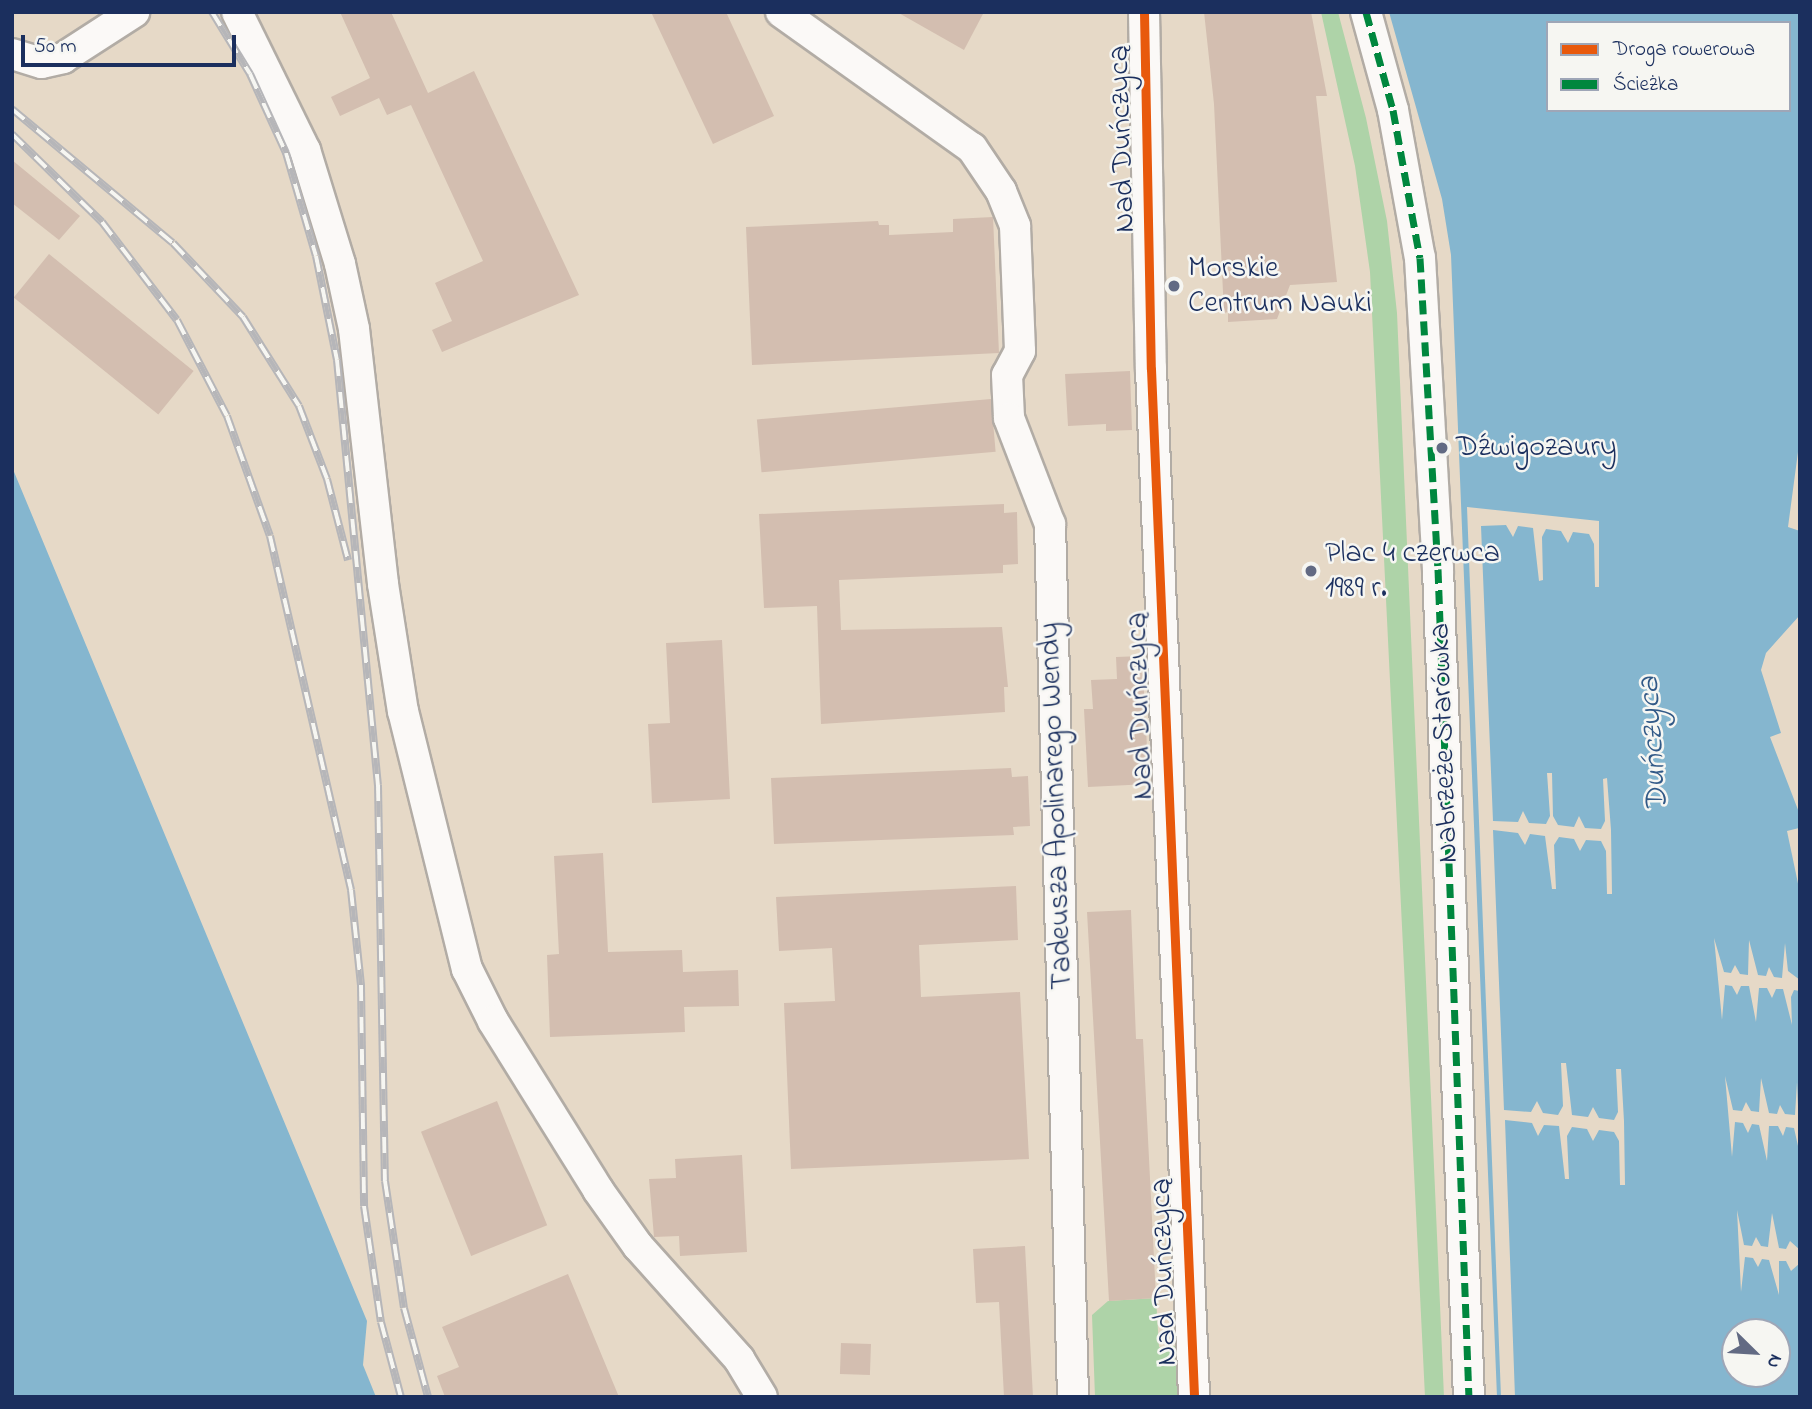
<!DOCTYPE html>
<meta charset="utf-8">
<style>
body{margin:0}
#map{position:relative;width:1812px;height:1409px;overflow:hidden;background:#e6d9c7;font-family:"Indie Flower",sans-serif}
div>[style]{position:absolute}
.green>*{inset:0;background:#aed3a8}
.water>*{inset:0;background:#85b6cf}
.pier>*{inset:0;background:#e6d9c7}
.building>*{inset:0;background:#d3beb0;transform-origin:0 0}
.roads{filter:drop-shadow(2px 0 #b2aca5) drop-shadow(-2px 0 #b2aca5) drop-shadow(0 2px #b2aca5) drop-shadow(0 -2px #b2aca5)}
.minor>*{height:30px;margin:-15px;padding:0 15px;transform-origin:15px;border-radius:15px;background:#fbf9f7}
.rail>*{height:8px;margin-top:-4px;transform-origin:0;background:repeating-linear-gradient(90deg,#f6f6f2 0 16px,#b6b6b9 0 32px);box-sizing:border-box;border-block:2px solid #b6b6b9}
.quiet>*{height:7px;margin-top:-3.5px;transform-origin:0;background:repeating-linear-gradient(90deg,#00873e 0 14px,transparent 0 21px)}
.cycleway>*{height:9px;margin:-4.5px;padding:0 4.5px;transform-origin:4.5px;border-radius:4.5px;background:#e8590c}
.dots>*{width:19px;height:19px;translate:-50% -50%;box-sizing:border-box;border:4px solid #f6f6f2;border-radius:50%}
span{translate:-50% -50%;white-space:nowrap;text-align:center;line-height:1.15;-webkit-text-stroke:5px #f6f6f2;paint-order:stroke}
.street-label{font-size:30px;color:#1b2f5e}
.poi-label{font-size:30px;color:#1b2f5e}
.left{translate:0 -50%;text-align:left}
.water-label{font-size:32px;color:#315987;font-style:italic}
.frame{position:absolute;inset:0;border:14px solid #1b2f5e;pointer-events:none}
.legend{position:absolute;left:1546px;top:21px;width:245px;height:91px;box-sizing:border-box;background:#f6f6f2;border:2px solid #9ea6b7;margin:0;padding:9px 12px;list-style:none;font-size:21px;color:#1b2f5e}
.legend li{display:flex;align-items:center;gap:14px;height:35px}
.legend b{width:35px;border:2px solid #9ea6b7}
.north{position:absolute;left:1721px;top:1318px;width:70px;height:70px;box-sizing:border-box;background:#f6f6f2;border:2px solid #9ea6b7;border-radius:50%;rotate:114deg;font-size:19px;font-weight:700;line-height:28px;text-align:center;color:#1b2f5e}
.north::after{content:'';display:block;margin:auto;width:24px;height:32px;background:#626a83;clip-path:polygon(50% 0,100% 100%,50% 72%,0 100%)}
.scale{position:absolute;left:21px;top:35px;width:215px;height:32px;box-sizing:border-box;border:4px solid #1b2f5e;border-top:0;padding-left:9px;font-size:21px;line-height:24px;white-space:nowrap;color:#1b2f5e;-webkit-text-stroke:5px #f6f6f2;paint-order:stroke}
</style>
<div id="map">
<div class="green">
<div style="clip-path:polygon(1321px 12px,1338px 12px,1366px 118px,1387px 221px,1397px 313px,1444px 1397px,1425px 1397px,1370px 272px,1355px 166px)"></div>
<div style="clip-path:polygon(1156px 1298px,1159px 1347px,1175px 1346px,1178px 1397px,1095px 1397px,1092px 1315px,1108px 1301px)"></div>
</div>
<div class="water">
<div style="clip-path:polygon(evenodd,1389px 12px,1800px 12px,1800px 437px,1788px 527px,1800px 531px,1800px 615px,1766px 653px,1761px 670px,1781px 733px,1770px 737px,1800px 815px,1800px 1397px,1497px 1397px,1451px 255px,1442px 199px,1389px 12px,1548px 23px,1789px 23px,1789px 110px,1548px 110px,1548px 23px,1389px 12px,1735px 1332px,1777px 1332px,1777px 1374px,1735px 1374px,1735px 1332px)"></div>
<div style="clip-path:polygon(12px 467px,367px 1321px,363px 1365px,376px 1397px,12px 1397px)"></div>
</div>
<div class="pier">
<div style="clip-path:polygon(1467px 507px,1599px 521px,1599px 587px,1595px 587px,1594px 544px,1589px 534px,1573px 532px,1568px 543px,1561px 531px,1546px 529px,1542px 537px,1543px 580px,1539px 581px,1533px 528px,1518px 526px,1513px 537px,1506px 525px,1481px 526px,1493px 821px,1518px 822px,1523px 811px,1529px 823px,1546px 824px,1550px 816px,1547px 773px,1552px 773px,1553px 816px,1558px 825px,1574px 827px,1579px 816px,1585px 828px,1601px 829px,1605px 821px,1603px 779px,1607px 778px,1611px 830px,1612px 894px,1607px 894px,1606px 851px,1601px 841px,1586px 840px,1580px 851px,1574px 839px,1559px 837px,1554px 845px,1556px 889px,1552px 889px,1545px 836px,1530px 834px,1525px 845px,1518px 833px,1493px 830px,1504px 1110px,1531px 1112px,1537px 1101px,1543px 1113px,1558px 1115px,1563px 1106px,1561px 1063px,1566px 1063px,1572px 1115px,1588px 1117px,1593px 1107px,1599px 1118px,1614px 1120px,1618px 1112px,1616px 1069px,1621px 1069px,1624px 1121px,1625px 1185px,1620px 1185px,1619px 1141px,1614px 1132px,1599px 1130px,1593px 1141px,1587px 1129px,1572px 1127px,1567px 1136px,1569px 1179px,1565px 1179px,1559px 1126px,1544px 1125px,1538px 1136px,1532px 1123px,1505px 1120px,1515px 1397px,1501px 1397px)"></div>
<div style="clip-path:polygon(1799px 828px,1800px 830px,1800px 893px,1787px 831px)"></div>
<div style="clip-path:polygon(1714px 938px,1724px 972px,1731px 973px,1735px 965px,1740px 974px,1748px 975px,1749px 940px,1758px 975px,1766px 976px,1769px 967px,1774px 977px,1782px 978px,1785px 943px,1788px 971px,1800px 980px,1800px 991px,1794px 990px,1791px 997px,1792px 1025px,1783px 989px,1776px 989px,1772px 998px,1767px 988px,1759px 988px,1756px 1022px,1749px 986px,1741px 986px,1737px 995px,1732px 986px,1725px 985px,1722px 1020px)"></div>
<div style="clip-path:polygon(1725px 1076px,1733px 1110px,1742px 1111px,1746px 1102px,1751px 1111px,1759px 1112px,1761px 1078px,1769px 1113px,1777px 1114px,1780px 1105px,1785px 1114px,1795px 1115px,1797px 1082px,1800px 1155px,1794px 1128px,1786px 1127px,1783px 1136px,1778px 1126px,1769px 1126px,1767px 1161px,1759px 1125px,1752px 1124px,1748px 1133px,1743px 1123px,1735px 1122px,1732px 1157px)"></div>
<div style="clip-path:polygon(1737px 1210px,1744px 1245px,1752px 1246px,1756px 1237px,1761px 1246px,1768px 1247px,1772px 1213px,1779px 1248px,1786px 1249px,1790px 1241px,1800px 1250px,1800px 1263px,1791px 1271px,1786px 1261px,1779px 1261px,1779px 1295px,1769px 1260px,1762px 1259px,1758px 1267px,1753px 1258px,1745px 1257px,1741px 1292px)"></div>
</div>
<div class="building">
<div style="clip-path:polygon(340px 12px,391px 12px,428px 93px,474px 71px,579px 295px,442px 352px,432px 330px,452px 321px,435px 283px,483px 261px,411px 105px,387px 115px,379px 98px,340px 116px,331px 97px,370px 78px)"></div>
<div style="clip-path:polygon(651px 12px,726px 12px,774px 116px,713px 144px)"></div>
<div style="clip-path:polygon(897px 12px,984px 12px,964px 50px)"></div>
<div style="clip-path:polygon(1204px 12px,1311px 12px,1327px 96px,1316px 96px,1337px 282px,1290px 285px,1277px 319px,1228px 322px,1228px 312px,1224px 313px,1214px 104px)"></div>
<div style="clip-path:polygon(12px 160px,80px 216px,59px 240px,12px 203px)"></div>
<div style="clip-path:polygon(993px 217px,999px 353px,752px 365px,746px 227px,878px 221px,879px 225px,889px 225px,889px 235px,953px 232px,953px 219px)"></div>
<div style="left:49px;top:254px;width:186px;height:56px;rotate:39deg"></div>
<div style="clip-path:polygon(1130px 371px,1132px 430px,1106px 431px,1106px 424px,1068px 426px,1065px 374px)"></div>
<div style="left:991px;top:399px;width:53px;height:235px;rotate:85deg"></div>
<div style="clip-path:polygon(1004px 504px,1004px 513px,1017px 512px,1018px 564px,1003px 565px,1003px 573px,839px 580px,841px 630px,1002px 627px,1008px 687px,1004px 687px,1005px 712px,821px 724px,817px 606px,764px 608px,759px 514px)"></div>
<div style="clip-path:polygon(722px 640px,730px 799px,652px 803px,648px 724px,670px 723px,666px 643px)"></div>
<div style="clip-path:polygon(1142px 656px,1149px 784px,1088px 787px,1084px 709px,1093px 709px,1091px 680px,1117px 679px,1116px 657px)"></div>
<div style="clip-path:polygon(1011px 768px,1012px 777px,1028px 776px,1030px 826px,1013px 827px,1014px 835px,774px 844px,771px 778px)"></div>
<div style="clip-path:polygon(603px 853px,608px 952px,682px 950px,683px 972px,738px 970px,739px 1006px,684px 1007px,685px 1032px,550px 1037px,547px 955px,559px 954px,554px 856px)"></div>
<div style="clip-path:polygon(1016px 886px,1018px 940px,919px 945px,921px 997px,1020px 992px,1029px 1159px,791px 1169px,784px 1003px,835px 1001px,832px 948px,779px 951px,776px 897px)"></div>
<div style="clip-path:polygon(1131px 910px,1136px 1039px,1143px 1039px,1156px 1298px,1109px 1301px,1087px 912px)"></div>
<div style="left:497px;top:1101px;width:134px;height:82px;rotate:68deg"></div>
<div style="clip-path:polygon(742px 1155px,747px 1252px,680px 1256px,679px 1236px,654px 1237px,649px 1179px,676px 1178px,675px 1159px)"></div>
<div style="clip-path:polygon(1025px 1246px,1033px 1397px,1004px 1397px,999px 1302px,976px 1303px,973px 1249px)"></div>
<div style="clip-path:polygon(568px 1274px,619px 1397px,445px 1397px,437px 1376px,459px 1367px,442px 1327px)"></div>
<div style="left:841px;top:1343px;width:30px;height:31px;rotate:2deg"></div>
</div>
<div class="roads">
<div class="minor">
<div style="left:237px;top:12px;width:154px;rotate:63.8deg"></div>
<div style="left:305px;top:150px;width:119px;rotate:72.9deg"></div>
<div style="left:340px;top:264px;width:66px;rotate:77.8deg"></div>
<div style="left:354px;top:329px;width:257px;rotate:83.5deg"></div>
<div style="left:383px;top:584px;width:129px;rotate:81.1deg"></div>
<div style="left:403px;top:711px;width:266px;rotate:76.1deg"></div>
<div style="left:467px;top:969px;width:58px;rotate:63.4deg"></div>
<div style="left:493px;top:1021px;width:199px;rotate:58.1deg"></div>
<div style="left:598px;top:1190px;width:69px;rotate:54.5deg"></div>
<div style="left:638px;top:1246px;width:152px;rotate:48.2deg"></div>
<div style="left:739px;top:1359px;width:44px;rotate:58.8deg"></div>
<div style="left:781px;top:12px;width:234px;rotate:35.5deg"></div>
<div style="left:972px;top:148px;width:52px;rotate:56deg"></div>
<div style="left:1001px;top:191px;width:38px;rotate:68deg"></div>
<div style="left:1015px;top:226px;width:125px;rotate:87.7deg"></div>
<div style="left:1020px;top:351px;width:27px;rotate:118deg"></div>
<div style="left:1007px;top:375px;width:43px;rotate:87.3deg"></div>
<div style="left:1009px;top:418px;width:114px;rotate:68.9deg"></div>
<div style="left:1050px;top:524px;width:873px;rotate:88.49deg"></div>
<div style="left:1144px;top:12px;width:357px;rotate:88.9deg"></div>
<div style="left:1151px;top:369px;width:1029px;rotate:87.6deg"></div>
<div style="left:1366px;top:12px;width:102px;rotate:74.6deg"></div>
<div style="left:1393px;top:110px;width:150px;rotate:79.7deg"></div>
<div style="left:1420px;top:258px;width:312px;rotate:86.7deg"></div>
<div style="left:1438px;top:569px;width:829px;rotate:87.86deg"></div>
<div style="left:12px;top:54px;width:31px;rotate:17deg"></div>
<div style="left:42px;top:63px;width:22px;rotate:-13deg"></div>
<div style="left:63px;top:58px;width:85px;rotate:-32.9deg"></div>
</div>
</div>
<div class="rail">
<div style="left:212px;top:12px;width:73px;rotate:58.5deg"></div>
<div style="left:250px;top:74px;width:87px;rotate:65.5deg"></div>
<div style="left:286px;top:153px;width:107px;rotate:73.8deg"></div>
<div style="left:316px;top:256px;width:106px;rotate:78.6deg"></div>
<div style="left:337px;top:360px;width:427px;rotate:84.5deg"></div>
<div style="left:378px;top:785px;width:396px;rotate:89deg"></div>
<div style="left:385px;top:1181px;width:128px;rotate:81.5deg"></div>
<div style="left:404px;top:1308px;width:92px;rotate:74.9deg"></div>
<div style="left:12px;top:109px;width:209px;rotate:39.8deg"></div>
<div style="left:173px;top:243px;width:102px;rotate:46.6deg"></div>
<div style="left:243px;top:317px;width:105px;rotate:57.8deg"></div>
<div style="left:299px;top:406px;width:78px;rotate:69deg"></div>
<div style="left:327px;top:479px;width:84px;rotate:75.5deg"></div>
<div style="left:12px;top:134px;width:126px;rotate:44.4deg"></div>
<div style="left:102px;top:222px;width:123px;rotate:52.6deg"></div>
<div style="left:177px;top:320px;width:108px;rotate:62.5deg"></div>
<div style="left:227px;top:416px;width:127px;rotate:70.3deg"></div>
<div style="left:270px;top:536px;width:363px;rotate:77.1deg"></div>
<div style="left:351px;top:890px;width:96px;rotate:84deg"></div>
<div style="left:361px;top:985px;width:221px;rotate:89.2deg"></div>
<div style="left:364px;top:1206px;width:117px;rotate:81.7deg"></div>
<div style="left:381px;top:1322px;width:78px;rotate:75.1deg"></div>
</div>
<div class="quiet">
<div style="left:1366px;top:12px;width:102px;rotate:74.6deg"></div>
<div style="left:1393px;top:110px;width:150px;rotate:79.7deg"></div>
<div style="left:1420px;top:258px;width:312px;rotate:86.7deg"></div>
<div style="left:1438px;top:569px;width:829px;rotate:87.86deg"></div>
</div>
<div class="cycleway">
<div style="left:1144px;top:12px;width:357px;rotate:88.9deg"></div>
<div style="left:1151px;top:369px;width:1029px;rotate:87.6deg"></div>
</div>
<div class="dots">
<div style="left:1174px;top:286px;background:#626a83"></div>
<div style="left:1442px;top:448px;background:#626a83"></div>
<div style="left:1311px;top:571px;background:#626a83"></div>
</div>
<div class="street-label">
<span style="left:1123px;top:139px;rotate:-92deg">Nad Duńczycą</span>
<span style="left:1141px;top:706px;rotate:-92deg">Nad Duńczycą</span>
<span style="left:1445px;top:743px;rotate:-92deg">Nabrzeże Starówka</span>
<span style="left:1057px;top:806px;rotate:-92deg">Tadeusza Apolinarego Wendy</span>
<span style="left:1165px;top:1272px;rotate:-92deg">Nad Duńczycą</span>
</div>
<div class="poi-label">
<span class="left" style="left:1188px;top:286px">Morskie<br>Centrum Nauki</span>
<span class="left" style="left:1456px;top:448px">Dźwigozaury</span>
<span class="left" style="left:1325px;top:571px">Plac 4 czerwca<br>1989 r.</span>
</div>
<div class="water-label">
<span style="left:1655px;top:744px;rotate:-94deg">Duńczyca</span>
</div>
<div class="frame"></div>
<ul class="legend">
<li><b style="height:9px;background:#e8590c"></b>Droga rowerowa</li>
<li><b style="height:9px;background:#00873e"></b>Ścieżka</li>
</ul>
<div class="north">N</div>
<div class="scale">50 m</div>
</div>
